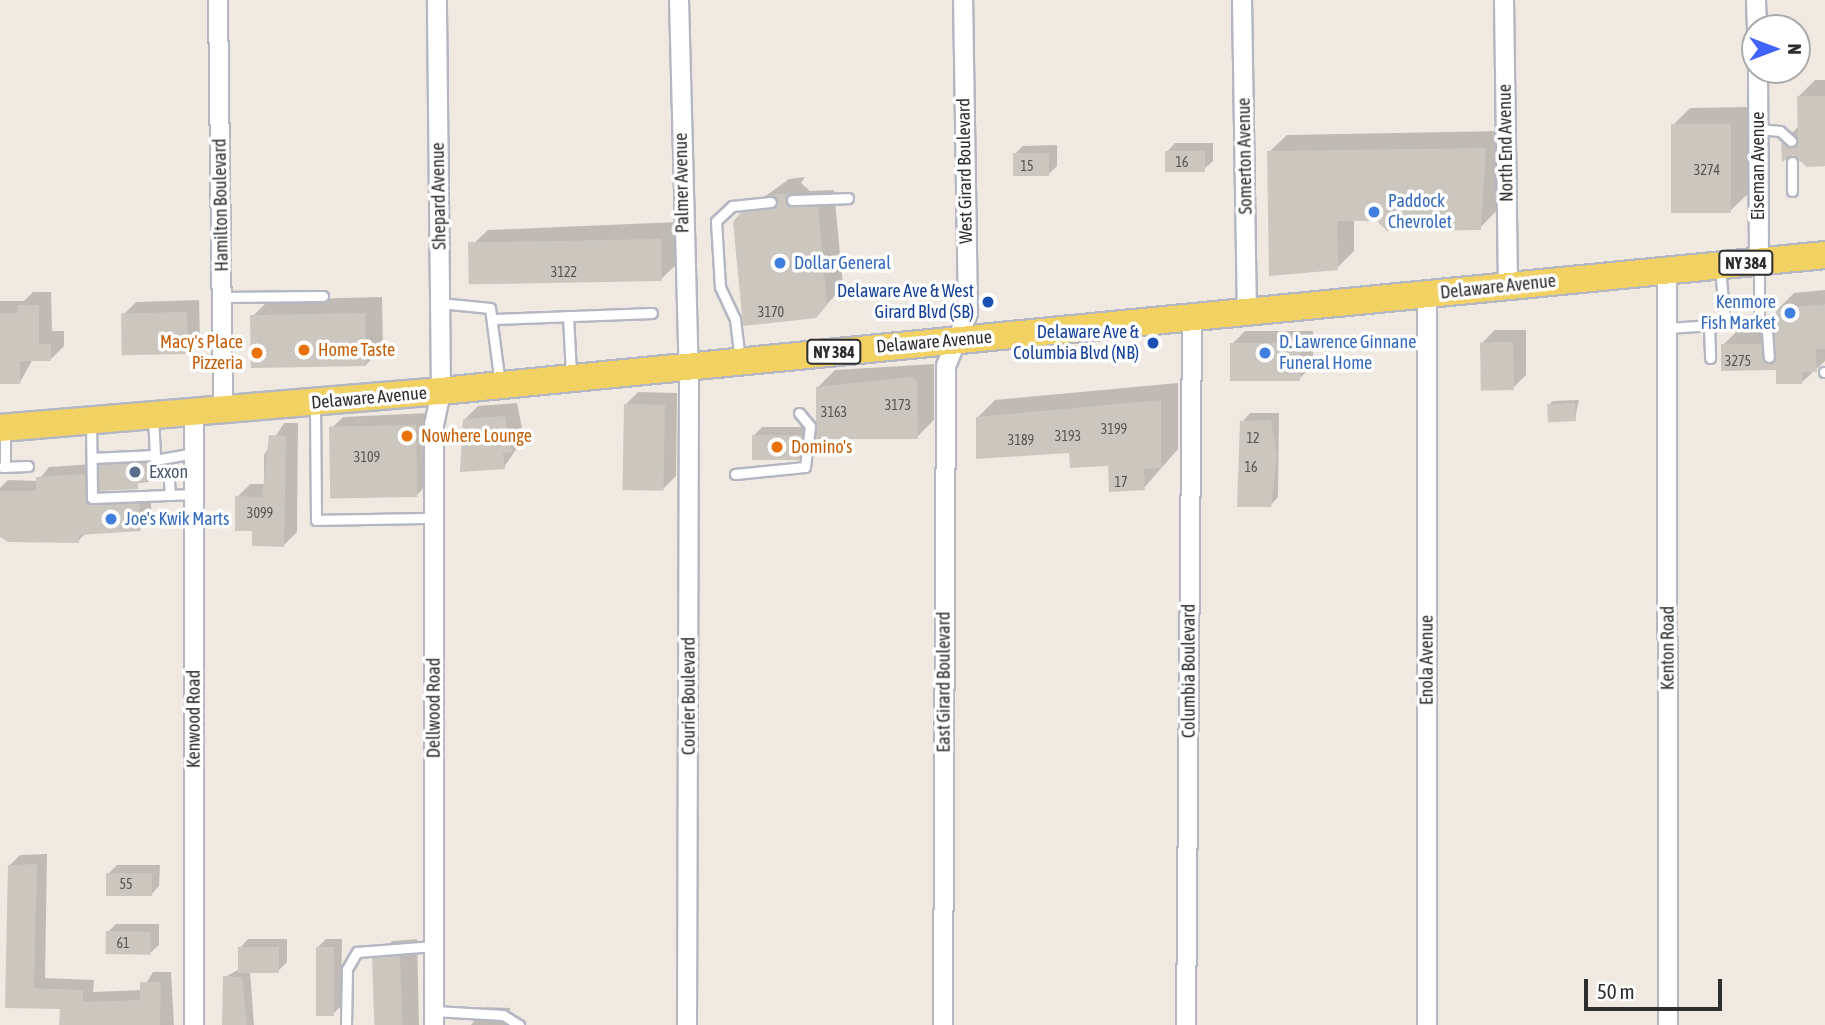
<!DOCTYPE html>
<style>
body{margin:0}
#map{position:relative;width:1825px;height:1025px;overflow:hidden;background:#efe9e1;font-family:"Asap Condensed",sans-serif}
div>[style]{position:absolute}
.shadow>*{inset:0;background:#0003}
.building>*{inset:0;background:#cbc7bf;transform-origin:0 0}
.roads{filter:drop-shadow(2px 0 #b4b7c1) drop-shadow(-2px 0 #b4b7c1) drop-shadow(0 2px #b4b7c1) drop-shadow(0 -2px #b4b7c1)}
.lane>*{height:9px;margin:-4.5px;padding:0 4.5px;transform-origin:4.5px;border-radius:4.5px;background:#fff}
.street>*{height:18px;margin:-9px;padding:0 9px;transform-origin:9px;border-radius:9px;background:#fff}
.primary>*{height:26px;margin:-13px;padding:0 13px;transform-origin:13px;border-radius:13px;background:#f2d163}
.dots>*{width:19px;height:19px;translate:-50% -50%;box-sizing:border-box;border:4px solid #fff;border-radius:50%}
span{translate:-50% -50%;white-space:nowrap;text-align:center;line-height:1.15;-webkit-text-stroke:7px #fff;paint-order:stroke}
.number-label{font-size:14px;color:#555452}
.number-label span{-webkit-text-stroke-width:0}
.shield-label span{padding:2px 5px;background:#fff;border:2px solid;border-radius:5px;-webkit-text-stroke-width:0}
.shield-label{font-size:16px;color:#2e2e2e;font-weight:700}
.street-label{font-size:18px;color:#2e2e2e}
.shop-label{font-size:18px;color:#366cbe}
.left{translate:0 -50%;text-align:left}
.right{translate:-100% -50%;text-align:right}
.transit-label{font-size:18px;color:#164399}
.food-label{font-size:18px;color:#c56008}
.service-label{font-size:18px;color:#4e5e75}
.north{position:absolute;left:1741px;top:14px;width:70px;height:70px;box-sizing:border-box;background:#fff;border:2px solid #ababab;border-radius:50%;rotate:90deg;font-size:19px;font-weight:700;line-height:28px;text-align:center;color:#2e2e2e}
.north::after{content:'';display:block;margin:auto;width:24px;height:32px;background:#4264fb;clip-path:polygon(50% 0,100% 100%,50% 72%,0 100%)}
.scale{position:absolute;left:1584px;top:979px;width:138px;height:32px;box-sizing:border-box;border:4px solid #2e2e2e;border-top:0;padding-left:9px;font-size:21px;line-height:24px;white-space:nowrap;color:#2e2e2e;-webkit-text-stroke:5px #fff;paint-order:stroke}
</style>
<div id="map">
<div class="shadow">
<div style="clip-path:polygon(1815px 80px,1825px 80px,1825px 165px,1793px 153px,1783px 159px,1783px 142px,1799px 126px,1798px 97px)"></div>
<div style="clip-path:polygon(1747px 107px,1749px 193px,1731px 210px,1673px 125px,1690px 108px)"></div>
<div style="clip-path:polygon(1502px 131px,1497px 210px,1480px 228px,1354px 219px,1354px 251px,1337px 268px,1269px 152px,1287px 135px)"></div>
<div style="clip-path:polygon(1175px 143px,1213px 143px,1213px 161px,1204px 169px,1167px 152px)"></div>
<div style="clip-path:polygon(1057px 145px,1057px 166px,1049px 174px,1015px 154px,1023px 146px)"></div>
<div style="clip-path:polygon(805px 177px,801px 183px,810px 191px,834px 190px,843px 286px,816px 317px,742px 213px,789px 179px)"></div>
<div style="clip-path:polygon(677px 222px,679px 262px,661px 279px,470px 247px,488px 230px)"></div>
<div style="clip-path:polygon(1825px 290px,1825px 361px,1802px 382px,1723px 345px,1739px 329px,1777px 329px,1778px 309px,1794px 293px)"></div>
<div style="clip-path:polygon(33px 292px,51px 292px,52px 331px,64px 331px,64px 346px,51px 359px,33px 359px,20px 382px,0 382px,0 301px,24px 301px)"></div>
<div style="clip-path:polygon(382px 297px,383px 347px,366px 365px,252px 317px,269px 300px)"></div>
<div style="clip-path:polygon(199px 300px,200px 339px,187px 352px,123px 315px,136px 302px)"></div>
<div style="clip-path:polygon(1495px 330px,1526px 330px,1526px 375px,1513px 388px,1482px 343px)"></div>
<div style="clip-path:polygon(1245px 331px,1313px 331px,1313px 365px,1300px 378px,1232px 360px,1232px 344px)"></div>
<div style="clip-path:polygon(934px 364px,934px 420px,917px 437px,818px 387px,835px 370px)"></div>
<div style="clip-path:polygon(1178px 383px,1178px 449px,1144px 488px,1110px 464px,977px 418px,995px 400px)"></div>
<div style="clip-path:polygon(638px 392px,677px 393px,676px 476px,663px 489px,625px 405px)"></div>
<div style="clip-path:polygon(1579px 400px,1575px 419px,1549px 405px,1553px 401px)"></div>
<div style="clip-path:polygon(517px 403px,524px 438px,504px 467px,465px 419px,478px 406px)"></div>
<div style="clip-path:polygon(429px 413px,429px 482px,416px 496px,330px 430px,343px 417px)"></div>
<div style="clip-path:polygon(1250px 413px,1279px 413px,1278px 497px,1270px 506px,1242px 422px)"></div>
<div style="clip-path:polygon(284px 423px,298px 423px,297px 532px,284px 545px,253px 530px,237px 497px,250px 484px,264px 484px,264px 455px)"></div>
<div style="clip-path:polygon(762px 427px,809px 427px,807px 449px,798px 458px,753px 436px)"></div>
<div style="clip-path:polygon(174px 461px,161px 480px,99px 489px,100px 494px,150px 493px,152px 518px,140px 529px,86px 533px,78px 541px,0 536px,0 488px,8px 480px,38px 481px,49px 467px,95px 464px,101px 482px,104px 462px)"></div>
<div style="clip-path:polygon(47px 854px,45px 978px,94px 980px,93px 992px,142px 990px,153px 972px,171px 972px,174px 1025px,61px 1025px,62px 1007px,6px 1006px,9px 866px,20px 855px)"></div>
<div style="clip-path:polygon(117px 865px,160px 865px,159px 886px,151px 895px,108px 874px)"></div>
<div style="clip-path:polygon(116px 924px,159px 924px,159px 945px,150px 953px,108px 932px)"></div>
<div style="clip-path:polygon(248px 939px,287px 939px,287px 962px,279px 970px,250px 971px,254px 1025px,224px 1025px,225px 977px,240px 969px,240px 948px)"></div>
<div style="clip-path:polygon(326px 939px,342px 939px,341px 1006px,333px 1014px,318px 947px)"></div>
<div style="clip-path:polygon(417px 939px,419px 1025px,376px 1025px,374px 959px,392px 941px)"></div>
<div style="clip-path:polygon(485px 1007px,510px 1008px,509px 1025px,471px 1025px)"></div>
</div>
<div class="building">
<div style="clip-path:polygon(1797px 96px,1825px 96px,1825px 166px,1807px 167px,1793px 155px,1782px 162px,1781px 142px,1790px 148px,1798px 143px)"></div>
<div style="left:1671px;top:124px;width:60px;height:89px"></div>
<div style="clip-path:polygon(1486px 148px,1481px 230px,1387px 231px,1377px 221px,1337px 221px,1338px 270px,1269px 276px,1267px 151px)"></div>
<div style="left:1165px;top:151px;width:40px;height:21px"></div>
<div style="left:1049px;top:153px;width:23px;height:36px;rotate:90deg"></div>
<div style="clip-path:polygon(791px 193px,785px 200px,789px 206px,818px 206px,827px 305px,816px 318px,743px 326px,733px 222px,741px 212px,774px 208px,778px 201px,770px 195px)"></div>
<div style="left:661px;top:239px;width:42px;height:193px;rotate:89deg"></div>
<div style="clip-path:polygon(1825px 304px,1825px 349px,1816px 349px,1817px 372px,1802px 372px,1802px 384px,1776px 384px,1776px 370px,1721px 371px,1721px 344px,1761px 344px,1763px 360px,1773px 362px,1776px 309px)"></div>
<div style="clip-path:polygon(18px 305px,39px 305px,39px 344px,51px 344px,51px 361px,20px 361px,20px 384px,0 384px,0 313px,18px 313px)"></div>
<div style="left:187px;top:312px;width:42px;height:66px;rotate:89deg"></div>
<div style="left:365px;top:313px;width:53px;height:115px;rotate:89deg"></div>
<div style="left:1513px;top:342px;width:48px;height:33px;rotate:89deg"></div>
<div style="left:1230px;top:343px;width:70px;height:38px"></div>
<div style="clip-path:polygon(911px 377px,917px 381px,918px 439px,816px 439px,816px 387px)"></div>
<div style="clip-path:polygon(1161px 400px,1161px 468px,1144px 469px,1145px 490px,1109px 492px,1108px 466px,1070px 468px,1069px 453px,976px 459px,976px 417px)"></div>
<div style="left:1575px;top:403px;width:18px;height:28px;rotate:87deg"></div>
<div style="left:624px;top:404px;width:41px;height:86px;rotate:1deg"></div>
<div style="clip-path:polygon(505px 416px,512px 452px,503px 453px,505px 469px,460px 472px,463px 419px)"></div>
<div style="clip-path:polygon(1271px 420px,1277px 456px,1271px 507px,1237px 507px,1240px 421px)"></div>
<div style="left:416px;top:425px;width:72px;height:87px;rotate:89deg"></div>
<div style="clip-path:polygon(269px 435px,286px 436px,284px 547px,252px 546px,252px 531px,235px 531px,235px 496px,262px 497px)"></div>
<div style="left:752px;top:435px;width:50px;height:25px"></div>
<div style="clip-path:polygon(149px 462px,171px 464px,171px 474px,138px 483px,138px 489px,99px 491px,99px 465px)"></div>
<div style="clip-path:polygon(85px 474px,86px 502px,139px 503px,141px 531px,79px 535px,79px 543px,8px 542px,0 537px,0 491px,36px 491px,36px 477px)"></div>
<div style="clip-path:polygon(37px 864px,34px 988px,83px 990px,83px 1002px,140px 1000px,140px 982px,161px 982px,160px 1025px,59px 1025px,60px 1009px,5px 1008px,8px 865px)"></div>
<div style="left:106px;top:873px;width:46px;height:23px"></div>
<div style="left:106px;top:931px;width:45px;height:23px;rotate:1deg"></div>
<div style="left:238px;top:947px;width:41px;height:26px"></div>
<div style="left:316px;top:947px;width:18px;height:69px"></div>
<div style="left:400px;top:956px;width:69px;height:28px;rotate:88deg"></div>
<div style="clip-path:polygon(223px 976px,242px 977px,247px 1025px,222px 1025px)"></div>
</div>
<div class="roads">
<div class="lane">
<div style="left:1758px;top:129px;width:22px;rotate:5deg"></div>
<div style="left:1780px;top:131px;width:15px;rotate:42deg"></div>
<div style="left:1792px;top:162px;width:29px;rotate:90deg"></div>
<div style="left:792px;top:200px;width:56px;rotate:-2deg"></div>
<div style="left:1720px;top:267px;width:57px;rotate:85deg"></div>
<div style="left:222px;top:297px;width:101px;rotate:-0.6deg"></div>
<div style="left:440px;top:303px;width:50px;rotate:5.7deg"></div>
<div style="left:490px;top:308px;width:77px;rotate:82.5deg"></div>
<div style="left:568px;top:316px;width:58px;rotate:87deg"></div>
<div style="left:495px;top:319px;width:157px;rotate:-2.2deg"></div>
<div style="left:1759px;top:322px;width:12px;rotate:48deg"></div>
<div style="left:1767px;top:331px;width:26px;rotate:86deg"></div>
<div style="left:1709px;top:325px;width:33px;rotate:88deg"></div>
<div style="left:1667px;top:328px;width:92px;rotate:-3.7deg"></div>
<div style="left:1759px;top:322px;width:59px;rotate:-90deg"></div>
<div style="left:740px;top:360px;width:41px;rotate:-97deg"></div>
<div style="left:735px;top:319px;width:35px;rotate:-115deg"></div>
<div style="left:720px;top:287px;width:66px;rotate:-93.5deg"></div>
<div style="left:716px;top:221px;width:22px;rotate:-43deg"></div>
<div style="left:732px;top:206px;width:39px;rotate:-6deg"></div>
<div style="left:1824px;top:372px;width:1px"></div>
<div style="left:315px;top:404px;width:116px;rotate:89.5deg"></div>
<div style="left:316px;top:520px;width:118px;rotate:-1deg"></div>
<div style="left:91px;top:422px;width:76px;rotate:89.2deg"></div>
<div style="left:92px;top:498px;width:102px;rotate:-2.2deg"></div>
<div style="left:5px;top:430px;width:37px;rotate:90deg"></div>
<div style="left:92px;top:458px;width:63px;rotate:-2.7deg"></div>
<div style="left:155px;top:455px;width:38px;rotate:-93deg"></div>
<div style="left:155px;top:460px;width:40px;rotate:-10deg"></div>
<div style="left:2px;top:467px;width:26px;rotate:-2deg"></div>
<div style="left:735px;top:474px;width:70px;rotate:-5.7deg"></div>
<div style="left:805px;top:467px;width:41px;rotate:-83deg"></div>
<div style="left:810px;top:426px;width:17px;rotate:-130deg"></div>
<div style="left:169px;top:481px;width:14px;rotate:86deg"></div>
<div style="left:434px;top:1011px;width:69px;rotate:3.3deg"></div>
<div style="left:503px;top:1015px;width:19px;rotate:32deg"></div>
<div style="left:346px;top:1025px;width:56px;rotate:-89deg"></div>
<div style="left:347px;top:969px;width:20px;rotate:-60deg"></div>
<div style="left:357px;top:952px;width:77px;rotate:-4.5deg"></div>
</div>
<div class="street">
<div style="left:218px;top:0;width:410px;rotate:89.3deg"></div>
<div style="left:679px;top:0;width:384px;rotate:88.5deg"></div>
<div style="left:689px;top:384px;width:641px;rotate:90.18deg"></div>
<div style="left:1242px;top:0;width:312px;rotate:89.1deg"></div>
<div style="left:1504px;top:0;width:287px;rotate:89.2deg"></div>
<div style="left:1756px;top:0;width:28px;rotate:88deg"></div>
<div style="left:1758px;top:70px;width:192px;rotate:89.7deg"></div>
<div style="left:1667px;top:271px;width:754px;rotate:89.92deg"></div>
<div style="left:1427px;top:294px;width:731px;rotate:90deg"></div>
<div style="left:194px;top:1025px;width:613px;rotate:-90deg"></div>
<div style="left:434px;top:1025px;width:600px;rotate:-90deg"></div>
<div style="left:434px;top:425px;width:35px;rotate:-78deg"></div>
<div style="left:441px;top:391px;width:391px;rotate:-90.6deg"></div>
<div style="left:943px;top:1025px;width:659px;rotate:-89.74deg"></div>
<div style="left:946px;top:366px;width:57px;rotate:-67.5deg"></div>
<div style="left:968px;top:313px;width:313px;rotate:-90.9deg"></div>
<div style="left:1186px;top:1025px;width:708px;rotate:-89.51deg"></div>
</div>
<div class="primary">
<div style="left:0;top:428px;width:443px;rotate:-4.8deg"></div>
<div style="left:441px;top:391px;width:1391px;rotate:-5.61deg"></div>
</div>
</div>
<div class="dots">
<div style="left:1374px;top:212px;background:#3f7fe0"></div>
<div style="left:780px;top:263px;background:#3f7fe0"></div>
<div style="left:988px;top:302px;background:#1a4fb4"></div>
<div style="left:1790px;top:313px;background:#3f7fe0"></div>
<div style="left:1153px;top:343px;background:#1a4fb4"></div>
<div style="left:304px;top:350px;background:#e8710a"></div>
<div style="left:257px;top:353px;background:#e8710a"></div>
<div style="left:1265px;top:353px;background:#3f7fe0"></div>
<div style="left:407px;top:436px;background:#e8710a"></div>
<div style="left:777px;top:447px;background:#e8710a"></div>
<div style="left:135px;top:472px;background:#5c6f8a"></div>
<div style="left:111px;top:519px;background:#3f7fe0"></div>
</div>
<div class="number-label">
<span style="left:1182px;top:162px">16</span>
<span style="left:1027px;top:166px">15</span>
<span style="left:1707px;top:170px">3274</span>
<span style="left:564px;top:272px">3122</span>
<span style="left:771px;top:312px">3170</span>
<span style="left:1738px;top:361px">3275</span>
<span style="left:898px;top:405px">3173</span>
<span style="left:834px;top:412px">3163</span>
<span style="left:1114px;top:429px">3199</span>
<span style="left:1068px;top:436px">3193</span>
<span style="left:1253px;top:438px">12</span>
<span style="left:1021px;top:440px">3189</span>
<span style="left:367px;top:457px">3109</span>
<span style="left:1251px;top:467px">16</span>
<span style="left:1121px;top:482px">17</span>
<span style="left:260px;top:513px">3099</span>
<span style="left:126px;top:884px">55</span>
<span style="left:123px;top:943px">61</span>
</div>
<div class="shield-label">
<span style="left:1746px;top:263px">NY 384</span>
<span style="left:834px;top:352px">NY 384</span>
</div>
<div class="street-label">
<span style="left:1506px;top:143px;rotate:-91deg">North End Avenue</span>
<span style="left:1245px;top:156px;rotate:-91deg">Somerton Avenue</span>
<span style="left:1758px;top:166px;rotate:-90deg">Eiseman Avenue</span>
<span style="left:965px;top:171px;rotate:-91deg">West Girard Boulevard</span>
<span style="left:682px;top:183px;rotate:-91deg">Palmer Avenue</span>
<span style="left:439px;top:196px;rotate:-91deg">Shepard Avenue</span>
<span style="left:221px;top:205px;rotate:-91deg">Hamilton Boulevard</span>
<span style="left:1498px;top:287px;rotate:-6deg">Delaware Avenue</span>
<span style="left:934px;top:342px;rotate:-5deg">Delaware Avenue</span>
<span style="left:369px;top:398px;rotate:-5deg">Delaware Avenue</span>
<span style="left:1668px;top:648px;rotate:-90deg">Kenton Road</span>
<span style="left:1427px;top:660px;rotate:-90deg">Enola Avenue</span>
<span style="left:1189px;top:671px;rotate:-90deg">Columbia Boulevard</span>
<span style="left:944px;top:682px;rotate:-90deg">East Girard Boulevard</span>
<span style="left:689px;top:696px;rotate:-90deg">Courier Boulevard</span>
<span style="left:434px;top:708px;rotate:-90deg">Dellwood Road</span>
<span style="left:194px;top:719px;rotate:-90deg">Kenwood Road</span>
</div>
<div class="shop-label">
<span class="left" style="left:1388px;top:212px">Paddock<br>Chevrolet</span>
<span class="left" style="left:794px;top:263px">Dollar General</span>
<span class="right" style="left:1776px;top:313px">Kenmore<br>Fish Market</span>
<span class="left" style="left:1279px;top:353px">D. Lawrence Ginnane<br>Funeral Home</span>
<span class="left" style="left:125px;top:519px">Joe's Kwik Marts</span>
</div>
<div class="transit-label">
<span class="right" style="left:974px;top:302px">Delaware Ave &amp; West<br>Girard Blvd (SB)</span>
<span class="right" style="left:1139px;top:343px">Delaware Ave &amp;<br>Columbia Blvd (NB)</span>
</div>
<div class="food-label">
<span class="right" style="left:243px;top:353px">Macy's Place<br>Pizzeria</span>
<span class="left" style="left:318px;top:350px">Home Taste</span>
<span class="left" style="left:421px;top:436px">Nowhere Lounge</span>
<span class="left" style="left:791px;top:447px">Domino's</span>
</div>
<div class="service-label">
<span class="left" style="left:149px;top:472px">Exxon</span>
</div>
<div class="north">N</div>
<div class="scale">50 m</div>
</div>
